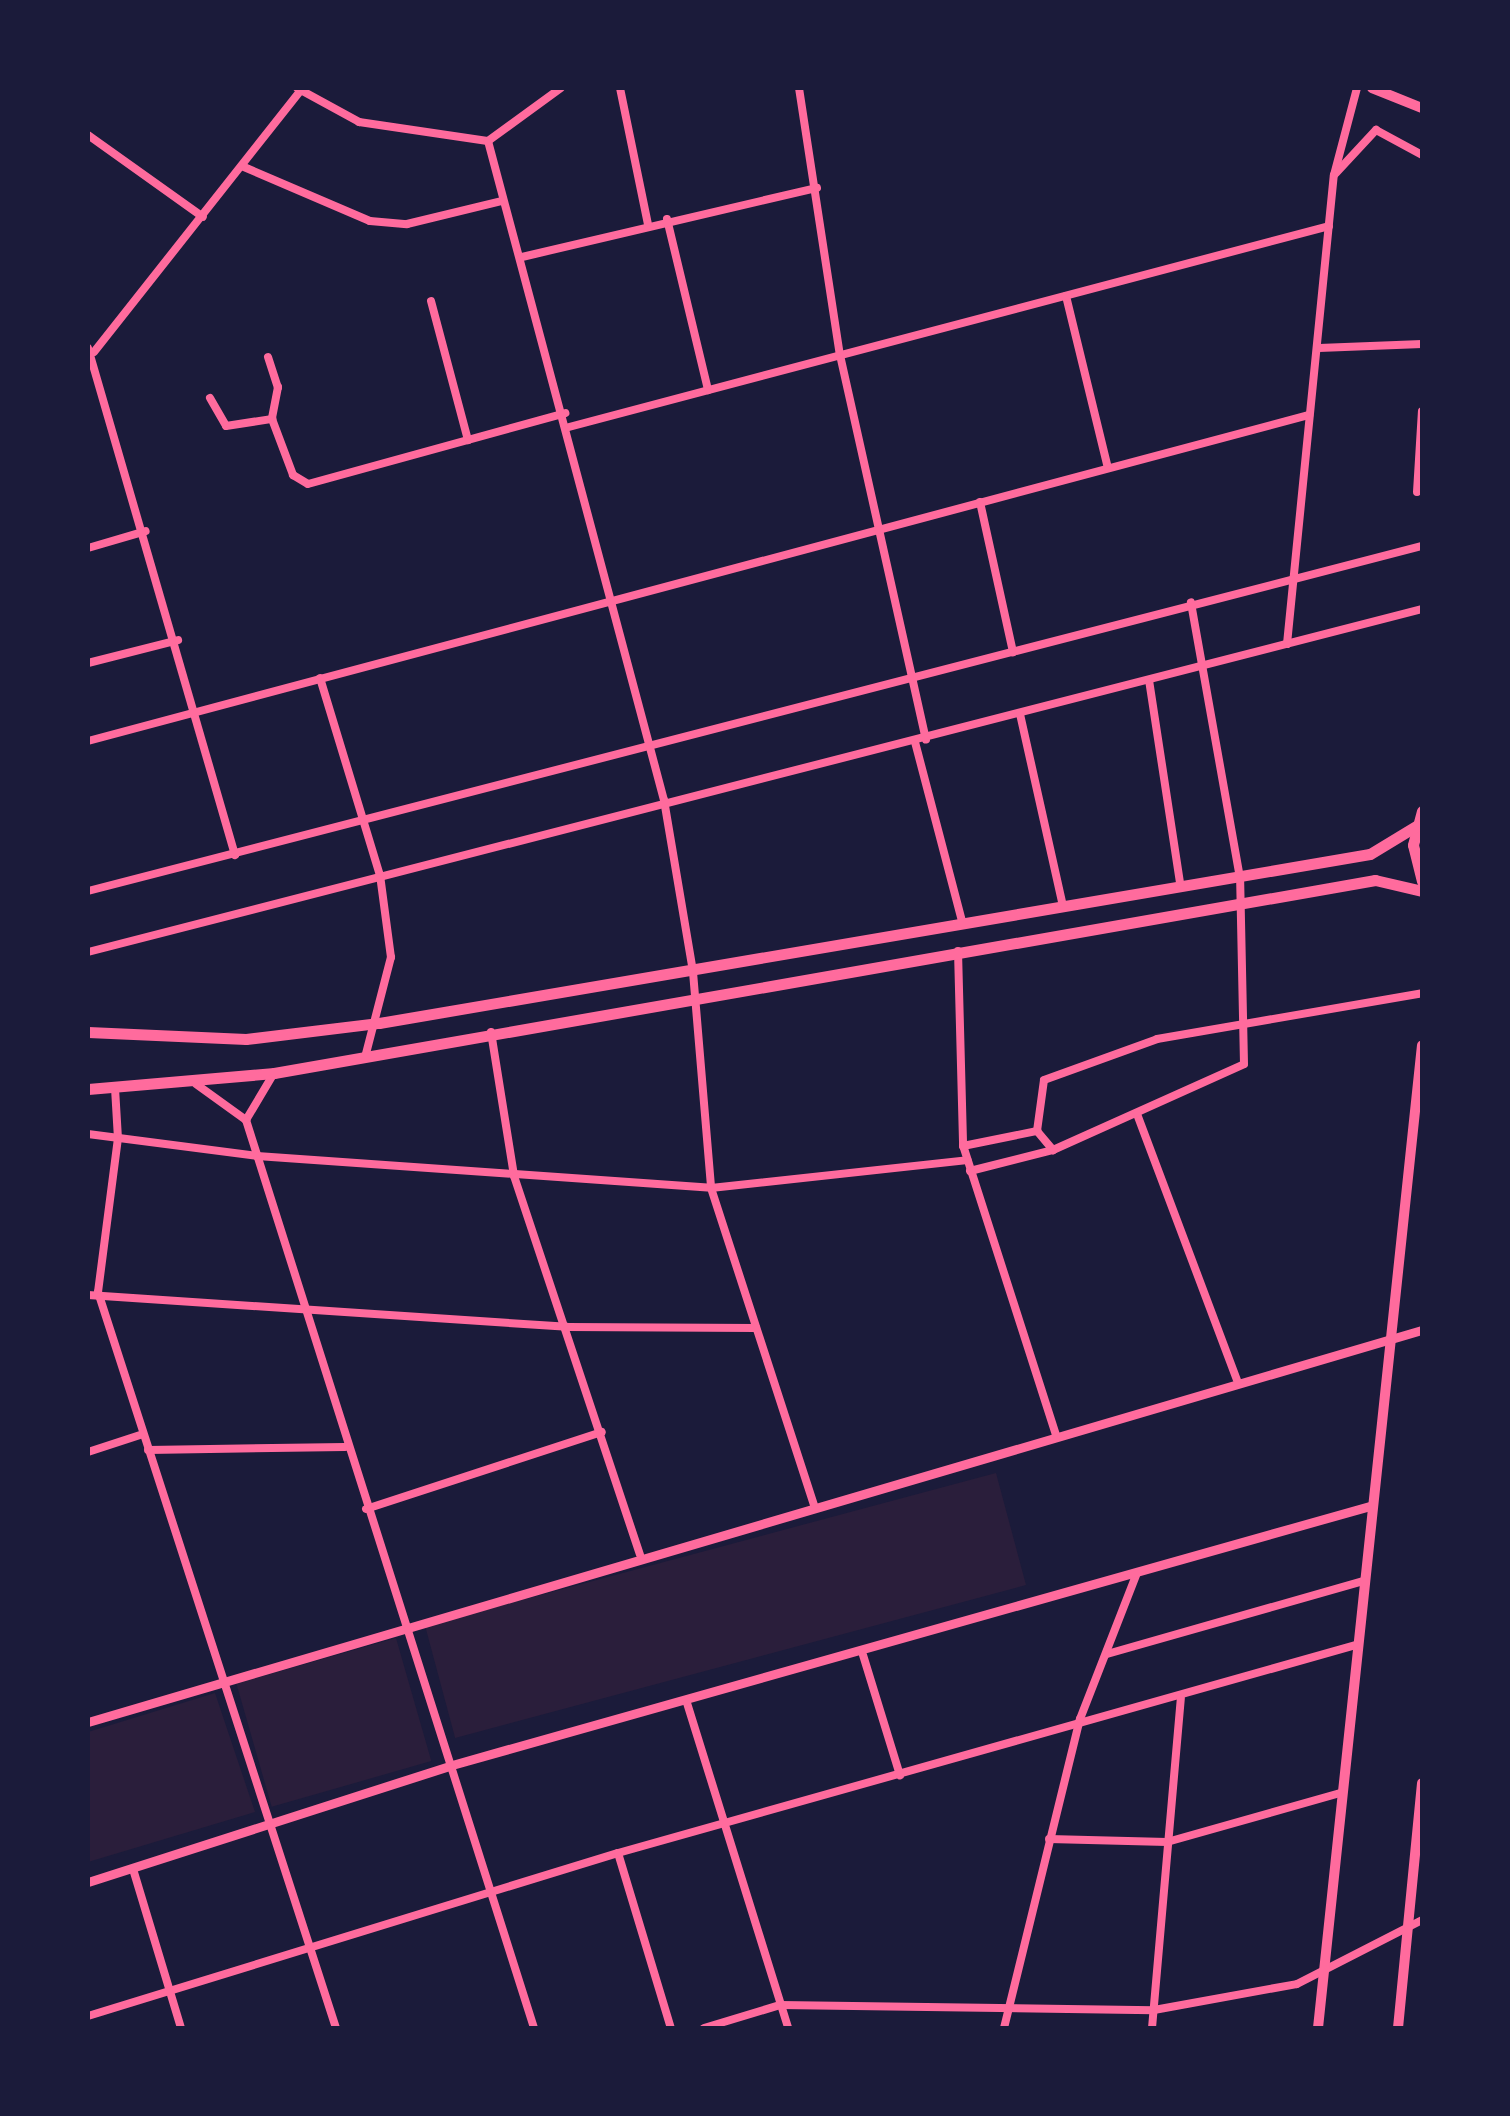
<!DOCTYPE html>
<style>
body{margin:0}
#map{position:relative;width:1510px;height:2116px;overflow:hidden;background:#1b1b3a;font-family:Lora,serif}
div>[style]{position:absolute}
.green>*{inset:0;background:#2a1e3b;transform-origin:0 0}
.minor>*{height:8px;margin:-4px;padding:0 4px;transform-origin:4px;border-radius:4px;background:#ff6b9d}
.tertiary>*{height:9px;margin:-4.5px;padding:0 4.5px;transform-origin:4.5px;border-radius:4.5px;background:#ff6b9d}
.secondary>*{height:10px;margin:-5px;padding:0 5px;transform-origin:5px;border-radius:5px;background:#ff6b9d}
.primary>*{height:11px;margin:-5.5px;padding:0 5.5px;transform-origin:5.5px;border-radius:5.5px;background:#ff6b9d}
span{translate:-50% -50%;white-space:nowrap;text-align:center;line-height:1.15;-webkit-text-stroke:8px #1b1b3a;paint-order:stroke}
.frame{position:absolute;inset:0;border:90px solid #1b1b3a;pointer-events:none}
</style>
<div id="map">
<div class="green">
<div style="left:996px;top:1473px;width:116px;height:591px;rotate:75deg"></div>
<div style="left:396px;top:1638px;width:128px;height:166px;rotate:74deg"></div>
<div style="clip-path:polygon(215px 1693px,255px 1812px,88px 1862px,88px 1732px)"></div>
</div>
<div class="minor">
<div style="left:297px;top:88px;width:71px;rotate:28.7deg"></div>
<div style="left:359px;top:122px;width:130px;rotate:8.4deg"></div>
<div style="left:488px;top:141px;width:682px;rotate:75.05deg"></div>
<div style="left:664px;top:800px;width:174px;rotate:80.4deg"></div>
<div style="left:693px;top:972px;width:217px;rotate:85.2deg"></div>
<div style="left:711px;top:1188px;width:333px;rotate:72deg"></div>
<div style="left:620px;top:88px;width:140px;rotate:78.4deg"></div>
<div style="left:799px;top:88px;width:270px;rotate:81.3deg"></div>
<div style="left:840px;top:355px;width:394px;rotate:77.4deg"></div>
<div style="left:88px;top:135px;width:141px;rotate:35.5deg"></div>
<div style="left:488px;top:141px;width:90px;rotate:-36deg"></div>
<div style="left:244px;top:167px;width:137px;rotate:23.2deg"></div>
<div style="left:370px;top:221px;width:37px;rotate:5deg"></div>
<div style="left:407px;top:224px;width:98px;rotate:-13.6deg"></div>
<div style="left:1336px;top:173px;width:59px;rotate:-47.1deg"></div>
<div style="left:1376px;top:130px;width:52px;rotate:28.5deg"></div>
<div style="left:667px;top:219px;width:176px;rotate:76.5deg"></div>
<div style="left:522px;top:257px;width:303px;rotate:-13.2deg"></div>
<div style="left:1066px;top:296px;width:177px;rotate:76.3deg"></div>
<div style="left:431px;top:301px;width:144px;rotate:75.1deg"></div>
<div style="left:88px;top:348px;width:528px;rotate:73.83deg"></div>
<div style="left:1319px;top:348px;width:103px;rotate:-2.2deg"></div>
<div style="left:94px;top:352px;width:333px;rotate:-51.7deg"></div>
<div style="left:268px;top:357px;width:32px;rotate:72deg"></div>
<div style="left:278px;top:387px;width:33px;rotate:101deg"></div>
<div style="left:210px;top:398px;width:32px;rotate:60deg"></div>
<div style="left:226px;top:426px;width:47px;rotate:-8.7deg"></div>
<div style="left:272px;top:419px;width:60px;rotate:69.4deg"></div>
<div style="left:293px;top:475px;width:17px;rotate:31deg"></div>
<div style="left:308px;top:484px;width:267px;rotate:-15.4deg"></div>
<div style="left:569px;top:427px;width:786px;rotate:-14.81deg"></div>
<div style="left:1417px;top:492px;width:81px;rotate:-86.5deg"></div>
<div style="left:980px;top:502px;width:154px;rotate:77.6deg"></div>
<div style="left:88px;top:548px;width:60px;rotate:-16.3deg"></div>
<div style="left:1287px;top:644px;width:471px;rotate:-84.3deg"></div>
<div style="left:1334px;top:175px;width:90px;rotate:-75.2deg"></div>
<div style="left:88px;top:663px;width:93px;rotate:-14.3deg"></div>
<div style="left:320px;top:678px;width:206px;rotate:73.1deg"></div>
<div style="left:380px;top:875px;width:83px;rotate:82.4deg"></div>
<div style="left:391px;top:957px;width:100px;rotate:104.5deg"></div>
<div style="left:1149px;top:680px;width:210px;rotate:81.3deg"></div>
<div style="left:1020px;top:714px;width:198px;rotate:77.4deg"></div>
<div style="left:88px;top:741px;width:1264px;rotate:-14.95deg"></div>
<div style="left:915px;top:742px;width:189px;rotate:75.3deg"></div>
<div style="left:88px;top:891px;width:1378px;rotate:-14.5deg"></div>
<div style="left:958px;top:951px;width:195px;rotate:88.5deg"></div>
<div style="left:88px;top:952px;width:1377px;rotate:-14.42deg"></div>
<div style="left:491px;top:1032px;width:146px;rotate:80.9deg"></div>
<div style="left:514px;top:1176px;width:399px;rotate:71.6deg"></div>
<div style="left:196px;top:1084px;width:62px;rotate:35.8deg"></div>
<div style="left:246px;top:1120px;width:55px;rotate:-59.2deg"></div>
<div style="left:115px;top:1088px;width:50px;rotate:86.6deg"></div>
<div style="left:118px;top:1138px;width:155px;rotate:97.4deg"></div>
<div style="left:98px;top:1292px;width:774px;rotate:72.08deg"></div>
<div style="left:1137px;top:1114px;width:284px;rotate:69.4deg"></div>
<div style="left:246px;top:1120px;width:953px;rotate:72.4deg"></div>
<div style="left:1037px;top:1131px;width:25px;rotate:50deg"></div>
<div style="left:1053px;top:1150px;width:209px;rotate:-24.2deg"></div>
<div style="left:1244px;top:1064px;width:186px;rotate:-91.2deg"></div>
<div style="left:1240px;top:878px;width:280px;rotate:-100.1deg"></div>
<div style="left:88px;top:1134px;width:170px;rotate:7.4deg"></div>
<div style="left:257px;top:1156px;width:455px;rotate:4deg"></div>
<div style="left:711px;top:1188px;width:258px;rotate:-6.2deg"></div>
<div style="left:970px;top:1171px;width:86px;rotate:-14.2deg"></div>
<div style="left:88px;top:1295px;width:480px;rotate:3.8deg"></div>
<div style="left:567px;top:1327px;width:189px;rotate:0.3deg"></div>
<div style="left:1056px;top:1435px;width:304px;rotate:-107.8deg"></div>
<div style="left:963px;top:1146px;width:76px;rotate:-11.5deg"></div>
<div style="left:1037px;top:1131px;width:51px;rotate:-82.2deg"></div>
<div style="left:1044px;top:1080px;width:120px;rotate:-19.9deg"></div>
<div style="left:1157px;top:1039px;width:269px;rotate:-9.8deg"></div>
<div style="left:148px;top:1450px;width:197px;rotate:-0.9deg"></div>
<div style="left:88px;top:1452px;width:58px;rotate:-18.1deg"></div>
<div style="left:366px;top:1509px;width:248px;rotate:-18.1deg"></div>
<div style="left:1107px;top:1654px;width:267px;rotate:-15.9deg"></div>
<div style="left:863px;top:1655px;width:126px;rotate:72.9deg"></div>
<div style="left:687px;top:1703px;width:340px;rotate:72.7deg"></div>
<div style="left:1049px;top:1839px;width:118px;rotate:1.5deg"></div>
<div style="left:1167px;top:1842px;width:180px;rotate:-15.8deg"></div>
<div style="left:618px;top:1853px;width:183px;rotate:73.2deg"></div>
<div style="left:133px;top:1869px;width:166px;rotate:73.2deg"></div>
<div style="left:88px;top:2016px;width:554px;rotate:-17.1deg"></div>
<div style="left:618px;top:1853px;width:767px;rotate:-15.74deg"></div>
<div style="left:704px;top:2028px;width:79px;rotate:-16.8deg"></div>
<div style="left:780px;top:2005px;width:374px;rotate:0.8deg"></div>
<div style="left:1154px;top:2010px;width:145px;rotate:-10.3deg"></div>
<div style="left:1297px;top:1984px;width:140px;rotate:-27.1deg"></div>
<div style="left:1004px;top:2028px;width:318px;rotate:-76.2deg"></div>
<div style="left:1080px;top:1719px;width:157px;rotate:-68.7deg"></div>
<div style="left:1152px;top:2028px;width:331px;rotate:-85deg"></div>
</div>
<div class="tertiary">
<div style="left:88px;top:1722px;width:1390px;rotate:-16.38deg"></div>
<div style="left:88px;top:1882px;width:382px;rotate:-17.8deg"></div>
<div style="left:452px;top:1765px;width:957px;rotate:-15.76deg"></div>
</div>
<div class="secondary">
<div style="left:1372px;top:88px;width:54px;rotate:21.8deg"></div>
<div style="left:1318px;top:2028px;width:988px;rotate:-83.96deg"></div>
<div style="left:1398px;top:2028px;width:246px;rotate:-84.4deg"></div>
</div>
<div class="primary">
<div style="left:1422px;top:811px;width:35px;rotate:105deg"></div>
<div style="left:1413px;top:845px;width:37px;rotate:76deg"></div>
<div style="left:88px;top:1032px;width:158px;rotate:2.5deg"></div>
<div style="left:246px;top:1039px;width:134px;rotate:-6.9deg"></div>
<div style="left:379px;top:1023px;width:1005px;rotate:-9.68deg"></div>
<div style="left:1370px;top:854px;width:54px;rotate:-31.3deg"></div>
<div style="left:88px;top:1089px;width:187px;rotate:-4.9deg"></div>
<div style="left:274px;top:1073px;width:1118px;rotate:-9.94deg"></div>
<div style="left:1375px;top:880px;width:48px;rotate:13.2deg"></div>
</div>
<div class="frame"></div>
</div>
